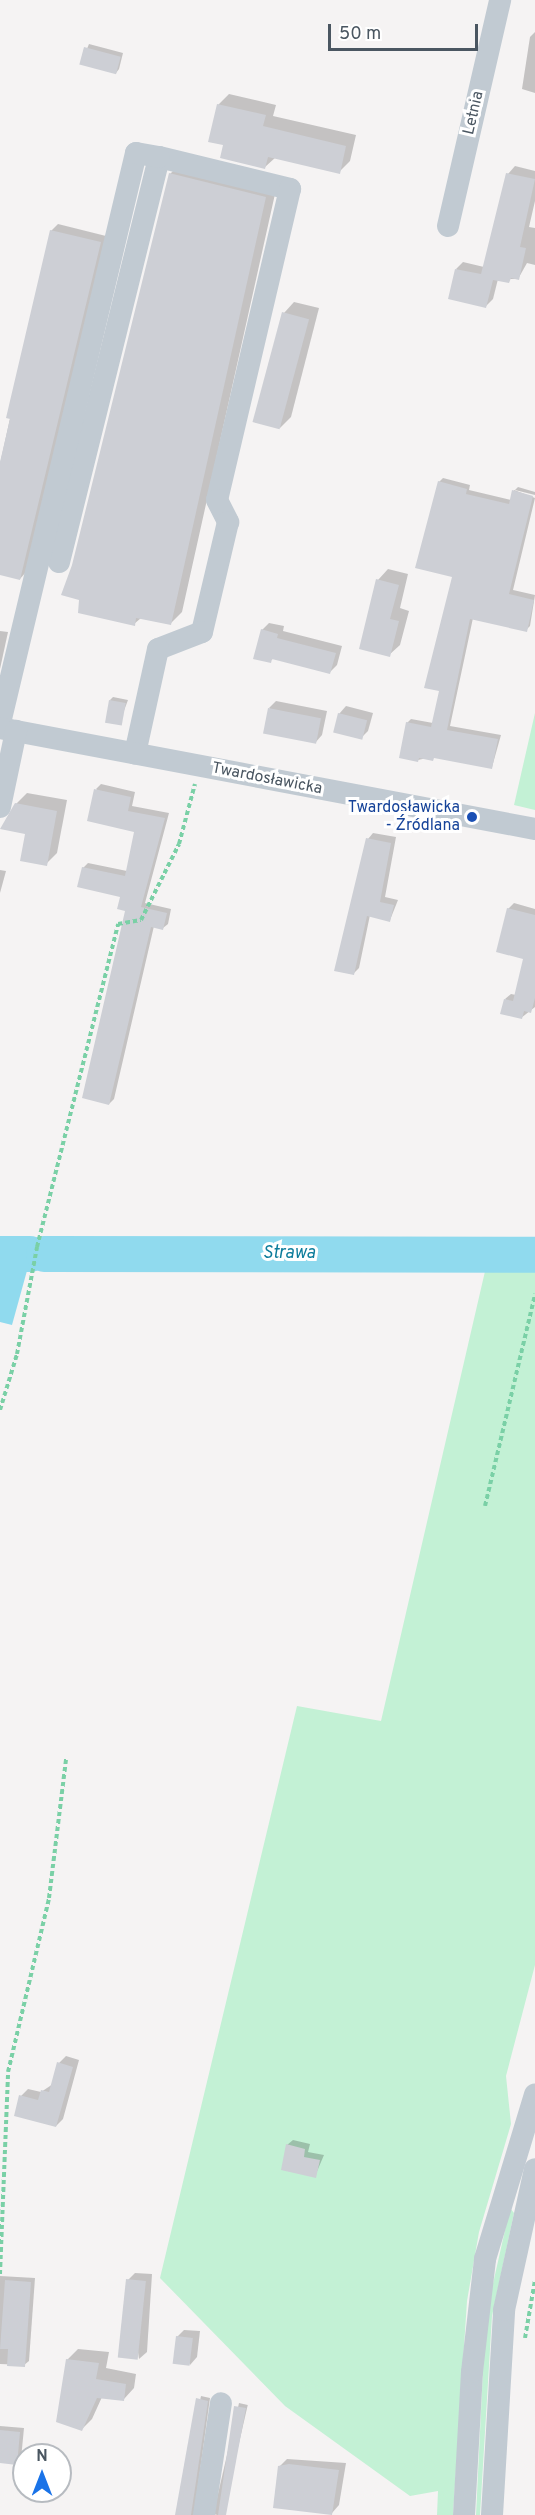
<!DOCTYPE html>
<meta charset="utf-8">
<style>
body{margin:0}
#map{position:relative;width:535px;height:2515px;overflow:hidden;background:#f5f3f3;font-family:Overpass,sans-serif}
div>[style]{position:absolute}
.green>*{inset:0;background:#c3f1d5}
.water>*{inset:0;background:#90daee}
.shadow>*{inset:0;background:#0003;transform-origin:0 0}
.river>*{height:36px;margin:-18px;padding:0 18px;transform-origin:18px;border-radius:18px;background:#90daee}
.building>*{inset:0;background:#cdcfd5;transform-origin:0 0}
.path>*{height:4px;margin-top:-2px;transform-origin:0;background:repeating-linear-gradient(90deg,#7ad0a6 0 4.5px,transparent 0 7.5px)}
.minor>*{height:22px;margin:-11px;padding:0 11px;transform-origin:11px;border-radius:11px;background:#c1cad2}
.dots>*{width:16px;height:16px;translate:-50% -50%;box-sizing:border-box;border:3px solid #fff;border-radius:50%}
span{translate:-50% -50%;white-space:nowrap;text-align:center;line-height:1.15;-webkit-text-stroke:6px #fff;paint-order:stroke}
.street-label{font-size:16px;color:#4a5661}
.transit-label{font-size:16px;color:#164399}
.right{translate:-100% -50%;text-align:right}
.water-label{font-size:18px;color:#0c7c9b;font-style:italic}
.north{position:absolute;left:12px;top:2443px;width:60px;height:60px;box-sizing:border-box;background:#fff;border:2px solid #b7bbc0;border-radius:50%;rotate:0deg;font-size:16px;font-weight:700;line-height:24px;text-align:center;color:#4a5661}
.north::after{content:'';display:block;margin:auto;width:21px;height:27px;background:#1a73e8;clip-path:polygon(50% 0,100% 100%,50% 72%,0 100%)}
.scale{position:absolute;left:328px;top:24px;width:150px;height:27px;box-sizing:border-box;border:3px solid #4a5661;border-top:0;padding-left:8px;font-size:18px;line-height:21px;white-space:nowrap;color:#4a5661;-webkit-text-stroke:4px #fff;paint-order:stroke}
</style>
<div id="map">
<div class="green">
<div style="clip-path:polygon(535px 713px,535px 810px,514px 805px)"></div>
<div style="clip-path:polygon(486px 1267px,535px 1267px,535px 1965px,506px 2076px,511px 2124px,479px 2232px,467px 2301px,453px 2515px,437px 2515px,438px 2491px,410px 2496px,285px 2406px,160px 2278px,297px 1706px,381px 1721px)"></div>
<div style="clip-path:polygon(510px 2208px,514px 2213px,492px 2316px,480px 2515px,476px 2515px,484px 2349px,492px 2288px)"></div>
</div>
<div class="water">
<div style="clip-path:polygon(0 1265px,28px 1267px,12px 1325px,0 1322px)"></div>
</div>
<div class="shadow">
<div style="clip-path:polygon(535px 32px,535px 93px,522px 89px,530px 37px)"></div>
<div style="clip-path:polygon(89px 44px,123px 53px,119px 69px,116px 73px,81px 63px)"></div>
<div style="clip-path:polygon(229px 94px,276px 105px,273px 116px,356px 135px,350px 161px,339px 172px,276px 157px,265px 167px,225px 144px,218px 105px)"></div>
<div style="clip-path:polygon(182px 162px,277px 185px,182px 612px,170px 624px,141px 618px,134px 624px,81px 599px,74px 566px,170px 174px)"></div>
<div style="clip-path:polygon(515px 166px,535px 171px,535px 201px,529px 227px,535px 228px,535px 265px,527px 263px,518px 279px,498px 279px,493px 299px,486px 306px,456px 269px,463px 262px,484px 267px,508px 174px)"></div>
<div style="clip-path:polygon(58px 224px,106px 236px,26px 572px,20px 579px,0 574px,0 464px,51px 231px)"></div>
<div style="clip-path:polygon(294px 302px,319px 308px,291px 417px,280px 428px,284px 313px)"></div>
<div style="clip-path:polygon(443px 478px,470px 485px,469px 490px,511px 500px,514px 490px,535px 498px,513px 590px,535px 595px,530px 626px,526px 630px,473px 618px,450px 726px,501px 735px,492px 767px,436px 756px,418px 760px,407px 723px,411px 719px,433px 723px,441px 690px,454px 576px,439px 482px)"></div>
<div style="clip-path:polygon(518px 487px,535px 492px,535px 495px,515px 490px)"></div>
<div style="clip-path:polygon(388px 569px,408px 574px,400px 608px,409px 611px,400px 645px,389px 655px,378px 580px)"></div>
<div style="clip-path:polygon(269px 623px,284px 626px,283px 631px,342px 646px,337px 665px,330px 672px,274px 658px,270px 661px,262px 630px)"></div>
<div style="clip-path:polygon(0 631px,8px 632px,0 669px)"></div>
<div style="clip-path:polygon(113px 697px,128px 700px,119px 724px,110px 700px)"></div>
<div style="clip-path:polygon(276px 701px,327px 711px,322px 735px,315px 743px,269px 708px)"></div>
<div style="clip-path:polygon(346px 706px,373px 713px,368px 731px,361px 738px,339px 714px)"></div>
<div style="clip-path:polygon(101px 784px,135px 792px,132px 806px,169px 813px,145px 903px,171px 909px,168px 924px,163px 928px,154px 926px,114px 1099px,109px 1104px,127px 910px,122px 896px,83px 868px,88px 863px,127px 871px,136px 830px,96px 789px)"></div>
<div style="clip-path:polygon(27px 793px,67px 800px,57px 853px,46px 864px,27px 833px,16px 804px)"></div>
<div style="clip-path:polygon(373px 833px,396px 837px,385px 897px,398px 900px,390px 920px,370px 915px,359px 968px,353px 974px,368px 839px)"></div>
<div style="clip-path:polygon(0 870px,6px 871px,0 893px)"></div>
<div style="clip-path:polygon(514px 903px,535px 909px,535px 1007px,521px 1018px,505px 999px,511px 994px,516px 995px,525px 958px,508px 909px)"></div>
<div style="clip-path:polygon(66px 2056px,79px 2060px,63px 2119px,56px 2126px,21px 2096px,28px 2089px,41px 2092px,53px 2084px,59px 2063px)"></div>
<div style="clip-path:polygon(293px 2140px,310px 2144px,308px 2152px,324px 2155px,315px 2176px,287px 2145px)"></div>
<div style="clip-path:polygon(135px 2273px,152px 2274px,147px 2352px,139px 2359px,128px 2280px)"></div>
<div style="clip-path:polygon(0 2276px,35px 2278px,29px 2361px,24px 2365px,0 2364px)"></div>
<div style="clip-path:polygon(184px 2330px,200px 2331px,197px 2357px,190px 2365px,177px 2337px)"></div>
<div style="clip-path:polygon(78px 2349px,109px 2352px,106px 2368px,136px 2374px,134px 2388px,124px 2399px,102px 2397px,92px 2419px,82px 2429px,67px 2360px)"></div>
<div style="clip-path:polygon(201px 2396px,210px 2398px,194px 2515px,176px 2515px)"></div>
<div style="left:239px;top:2403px;width:9px;height:114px;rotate:13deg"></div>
<div style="clip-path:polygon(0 2426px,24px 2428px,21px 2459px,17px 2463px,0 2462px)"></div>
<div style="clip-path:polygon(287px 2459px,346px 2463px,339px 2505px,332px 2513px,279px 2467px)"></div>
</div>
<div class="river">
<div style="left:0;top:1254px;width:30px"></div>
<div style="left:44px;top:1254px;width:491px;rotate:0.1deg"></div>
</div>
<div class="building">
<div style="left:84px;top:47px;width:38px;height:18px;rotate:15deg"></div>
<div style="clip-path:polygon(217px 104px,266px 115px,263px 126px,346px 146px,340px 174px,268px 157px,265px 169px,220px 158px,223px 145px,208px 142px)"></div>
<div style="clip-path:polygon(169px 173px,266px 197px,171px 625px,136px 618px,135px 626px,78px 613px,79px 600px,61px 595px,72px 565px)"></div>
<div style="clip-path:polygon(506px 173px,535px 179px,520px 247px,526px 248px,519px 280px,511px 278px,509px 283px,493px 280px,486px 308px,448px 299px,455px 269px,481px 274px)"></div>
<div style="clip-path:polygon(50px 230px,101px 242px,20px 580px,0 575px,0 462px,10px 419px,6px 418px)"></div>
<div style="left:282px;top:312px;width:28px;height:114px;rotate:15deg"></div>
<div style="clip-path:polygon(438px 481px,467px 489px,466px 494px,509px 504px,512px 490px,533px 496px,509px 594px,534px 600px,527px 632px,470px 619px,447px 730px,498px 739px,492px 769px,434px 758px,433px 761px,419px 758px,418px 762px,399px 758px,406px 722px,431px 727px,439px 691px,424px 688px,452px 577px,415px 568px)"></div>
<div style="clip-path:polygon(376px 579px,399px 585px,390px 619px,399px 621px,390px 657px,359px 649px)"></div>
<div style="clip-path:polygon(261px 629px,278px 634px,277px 638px,336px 653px,330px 674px,272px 659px,271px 663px,253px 659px)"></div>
<div style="left:109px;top:700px;width:17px;height:23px;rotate:10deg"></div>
<div style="left:268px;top:708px;width:54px;height:26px;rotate:11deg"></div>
<div style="left:338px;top:713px;width:30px;height:20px;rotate:14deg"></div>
<div style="clip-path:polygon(94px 789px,131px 797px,128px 811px,165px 818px,141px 907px,167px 913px,163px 930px,151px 927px,109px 1105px,82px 1098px,125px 911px,117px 909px,120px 897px,77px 887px,82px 867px,125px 876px,134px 832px,87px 821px)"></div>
<div style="clip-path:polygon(15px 803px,57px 811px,47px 866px,20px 861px,25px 834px,0 829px)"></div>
<div style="clip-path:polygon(366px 838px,391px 843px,380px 902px,394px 905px,390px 922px,367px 916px,354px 975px,334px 971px)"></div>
<div style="clip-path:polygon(507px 908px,535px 915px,535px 998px,531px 1013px,524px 1011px,522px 1019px,500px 1014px,504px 999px,513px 1001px,523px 959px,496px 952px)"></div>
<div style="clip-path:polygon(57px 2062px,73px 2067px,56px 2127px,14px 2116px,19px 2095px,38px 2100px,41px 2090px,49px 2092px)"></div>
<div style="clip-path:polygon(286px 2144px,305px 2149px,304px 2157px,320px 2160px,316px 2178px,281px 2170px)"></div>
<div style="left:126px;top:2279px;width:20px;height:79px;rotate:6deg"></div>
<div style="clip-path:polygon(5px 2280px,31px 2282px,25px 2367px,7px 2366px,8px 2349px,0 2349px)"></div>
<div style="left:176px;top:2336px;width:17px;height:28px;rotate:7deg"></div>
<div style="clip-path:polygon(66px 2359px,99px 2363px,96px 2379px,126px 2384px,124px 2401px,97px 2398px,82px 2431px,56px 2422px)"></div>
<div style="clip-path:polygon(196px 2398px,208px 2401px,191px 2515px,175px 2515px)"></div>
<div style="clip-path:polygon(234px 2406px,246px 2408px,226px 2515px,218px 2515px)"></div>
<div style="clip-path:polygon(0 2430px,20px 2432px,17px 2465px,0 2463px)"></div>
<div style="clip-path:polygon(289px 2464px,339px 2470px,332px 2515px,273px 2508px,278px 2466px)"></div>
</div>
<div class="path">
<div style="left:0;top:1410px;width:59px;rotate:-73.1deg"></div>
<div style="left:17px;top:1354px;width:109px;rotate:-79.4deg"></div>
<div style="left:37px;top:1247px;width:333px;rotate:-75.9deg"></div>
<div style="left:118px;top:924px;width:23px;rotate:-10deg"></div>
<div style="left:141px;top:920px;width:85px;rotate:-63.4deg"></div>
<div style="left:179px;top:844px;width:62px;rotate:-75.1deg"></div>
<div style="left:485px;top:1506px;width:218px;rotate:-76.7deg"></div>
<div style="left:0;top:2274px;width:202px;rotate:-87.7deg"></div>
<div style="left:8px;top:2072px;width:179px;rotate:-76.7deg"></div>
<div style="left:49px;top:1898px;width:140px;rotate:-83deg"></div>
<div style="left:525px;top:2338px;width:59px;rotate:-80.2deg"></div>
</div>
<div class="minor">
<div style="left:448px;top:226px;width:232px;rotate:-77deg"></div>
<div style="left:59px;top:562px;width:417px;rotate:-76.1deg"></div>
<div style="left:159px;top:157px;width:135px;rotate:13.7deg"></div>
<div style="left:290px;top:189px;width:319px;rotate:103.2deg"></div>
<div style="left:217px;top:500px;width:25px;rotate:63deg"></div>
<div style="left:228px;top:522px;width:113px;rotate:103.3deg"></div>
<div style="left:202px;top:632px;width:47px;rotate:158.9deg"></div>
<div style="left:158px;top:649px;width:107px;rotate:102.4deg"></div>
<div style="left:0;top:723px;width:586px;rotate:-76.58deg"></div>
<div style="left:136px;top:153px;width:23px;rotate:10deg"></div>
<div style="left:0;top:728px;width:544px;rotate:10.69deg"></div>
<div style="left:0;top:807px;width:78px;rotate:-78.1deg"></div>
<div style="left:204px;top:2515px;width:113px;rotate:-81.4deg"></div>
<div style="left:464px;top:2515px;width:143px;rotate:-86.8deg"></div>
<div style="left:472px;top:2372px;width:114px;rotate:-83.4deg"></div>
<div style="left:485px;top:2259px;width:172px;rotate:-73.1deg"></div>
<div style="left:492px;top:2515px;width:205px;rotate:-86.6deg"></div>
<div style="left:504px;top:2310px;width:144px;rotate:-77.6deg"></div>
</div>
<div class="dots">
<div style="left:472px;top:817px;background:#1a4fb4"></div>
</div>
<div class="street-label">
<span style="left:474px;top:113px;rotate:-77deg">Letnia</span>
<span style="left:267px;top:779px;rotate:11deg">Twardosławicka</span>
</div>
<div class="transit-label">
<span class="right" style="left:460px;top:817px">Twardosławicka<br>- Źródlana</span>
</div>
<div class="water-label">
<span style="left:289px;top:1254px">Strawa</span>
</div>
<div class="north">N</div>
<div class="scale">50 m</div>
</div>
